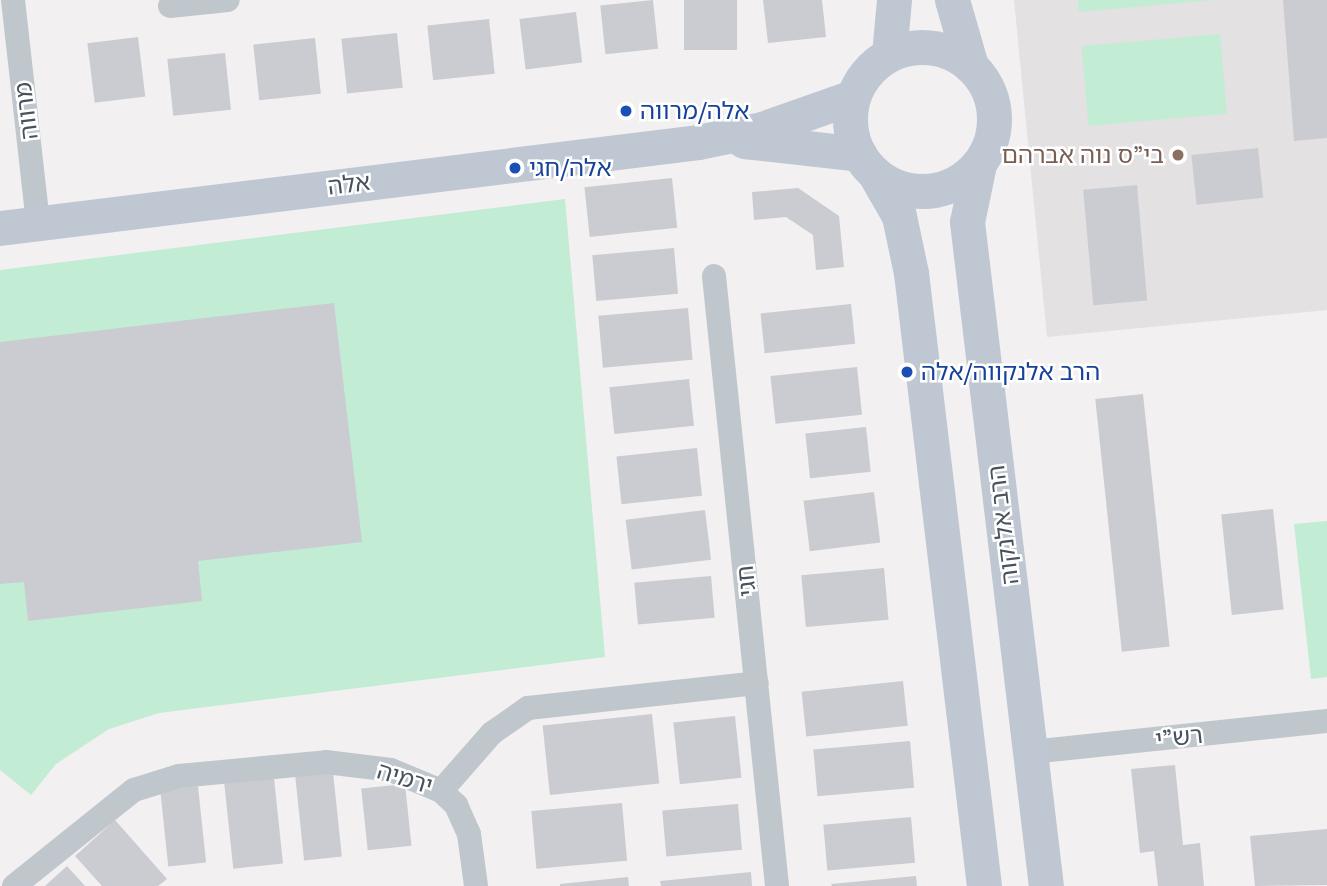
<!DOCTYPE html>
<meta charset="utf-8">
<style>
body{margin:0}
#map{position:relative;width:1327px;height:886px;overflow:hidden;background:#f2f0f0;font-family:"Space Grotesk","Noto Sans Hebrew",sans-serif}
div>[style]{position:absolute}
.education>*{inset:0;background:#e3e1e1}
.green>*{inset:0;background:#c2ecd3;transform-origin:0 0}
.building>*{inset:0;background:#caccd2;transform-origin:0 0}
.street>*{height:24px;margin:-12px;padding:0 12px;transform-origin:12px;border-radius:12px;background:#bfc7cd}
.secondary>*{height:35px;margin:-17.5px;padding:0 17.5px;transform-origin:17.5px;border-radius:17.5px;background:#bfc7d2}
.secondary>.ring{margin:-17.5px;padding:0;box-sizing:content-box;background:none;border:35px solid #bfc7d2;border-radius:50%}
.dots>*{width:19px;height:19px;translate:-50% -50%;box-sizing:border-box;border:4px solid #fff;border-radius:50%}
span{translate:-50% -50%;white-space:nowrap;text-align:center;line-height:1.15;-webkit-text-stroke:5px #fff;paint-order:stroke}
.street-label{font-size:24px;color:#49525c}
.transit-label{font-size:24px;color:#164399}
.left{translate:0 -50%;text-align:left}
.education-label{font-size:24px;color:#785e54}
.right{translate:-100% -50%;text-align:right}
</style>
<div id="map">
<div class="education">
<div style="clip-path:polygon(1014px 0,1327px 0,1327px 310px,1047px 337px)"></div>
</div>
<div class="green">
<div style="clip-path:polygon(1078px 0,1213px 0,1079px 12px)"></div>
<div style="left:1220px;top:34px;width:80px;height:139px;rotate:85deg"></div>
<div style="clip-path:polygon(565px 199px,605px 657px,159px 713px,109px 729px,56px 764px,31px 795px,0 770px,0 270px)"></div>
<div style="clip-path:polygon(1327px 521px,1327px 677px,1311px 679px,1294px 524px)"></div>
</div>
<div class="building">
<div style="left:653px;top:0;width:49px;height:53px;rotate:84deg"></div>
<div style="left:684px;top:0;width:53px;height:50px"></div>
<div style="clip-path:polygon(763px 0,822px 0,826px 37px,768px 43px)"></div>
<div style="clip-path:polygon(1283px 0,1327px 0,1327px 138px,1294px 141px)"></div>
<div style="left:576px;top:12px;width:51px;height:57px;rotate:83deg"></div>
<div style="left:489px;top:19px;width:55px;height:62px;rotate:84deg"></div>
<div style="left:397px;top:33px;width:55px;height:56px;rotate:84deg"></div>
<div style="left:138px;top:37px;width:60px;height:51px;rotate:83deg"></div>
<div style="left:315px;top:38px;width:56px;height:62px;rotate:84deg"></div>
<div style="left:225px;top:53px;width:57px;height:58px;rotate:84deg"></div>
<div style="left:1258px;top:148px;width:50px;height:67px;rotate:84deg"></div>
<div style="left:672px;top:178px;width:50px;height:88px;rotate:84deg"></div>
<div style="left:1137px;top:185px;width:116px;height:54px;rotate:85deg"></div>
<div style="clip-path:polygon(798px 188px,839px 216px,844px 267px,816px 270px,813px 235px,786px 217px,754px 220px,752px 192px)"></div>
<div style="left:674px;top:248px;width:46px;height:82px;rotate:85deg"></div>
<div style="clip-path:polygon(334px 303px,362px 542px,198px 561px,202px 601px,28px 621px,24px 582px,0 584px,0 342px)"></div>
<div style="left:851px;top:304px;width:40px;height:91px;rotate:84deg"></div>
<div style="left:688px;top:308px;width:52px;height:90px;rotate:85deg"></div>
<div style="left:857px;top:367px;width:48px;height:87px;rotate:84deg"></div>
<div style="left:689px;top:379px;width:47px;height:80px;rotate:84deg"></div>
<div style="left:1143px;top:394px;width:254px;height:48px;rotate:84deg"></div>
<div style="left:866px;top:427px;width:45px;height:61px;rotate:84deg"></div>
<div style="left:697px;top:448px;width:48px;height:81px;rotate:84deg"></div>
<div style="left:874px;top:492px;width:51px;height:71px;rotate:83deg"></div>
<div style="left:1273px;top:509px;width:101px;height:52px;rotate:84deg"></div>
<div style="left:705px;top:510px;width:50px;height:80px;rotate:83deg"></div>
<div style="left:884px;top:568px;width:52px;height:83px;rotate:85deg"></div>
<div style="left:711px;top:576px;width:42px;height:77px;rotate:85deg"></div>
<div style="left:903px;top:681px;width:45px;height:102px;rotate:84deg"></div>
<div style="left:652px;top:714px;width:70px;height:110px;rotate:84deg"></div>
<div style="left:735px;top:716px;width:62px;height:62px;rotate:84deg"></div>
<div style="left:910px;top:741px;width:47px;height:97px;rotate:85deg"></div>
<div style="clip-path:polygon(1175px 765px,1183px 845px,1200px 843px,1204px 886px,1158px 886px,1154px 851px,1140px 853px,1131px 769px)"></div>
<div style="left:333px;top:772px;width:85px;height:38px;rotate:84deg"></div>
<div style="left:274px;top:778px;width:86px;height:50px;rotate:84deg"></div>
<div style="left:405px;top:784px;width:62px;height:44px;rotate:84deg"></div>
<div style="left:198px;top:786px;width:77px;height:38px;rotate:84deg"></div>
<div style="left:622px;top:803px;width:58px;height:91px;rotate:85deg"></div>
<div style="left:738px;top:804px;width:46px;height:76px;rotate:85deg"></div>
<div style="left:911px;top:817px;width:46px;height:88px;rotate:85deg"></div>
<div style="clip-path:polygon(115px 820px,167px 879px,158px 886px,102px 886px,75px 856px)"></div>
<div style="clip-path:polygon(1327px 829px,1327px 885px,1255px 886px,1250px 836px)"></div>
<div style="clip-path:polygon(67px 866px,85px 886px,45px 886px)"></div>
<div style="clip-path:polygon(751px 872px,752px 886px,661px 886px,660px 881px)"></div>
<div style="clip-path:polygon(916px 876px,917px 886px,832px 886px,831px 884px)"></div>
<div style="clip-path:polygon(628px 877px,629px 886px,560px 886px,560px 884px)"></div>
</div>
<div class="street">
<div style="left:13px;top:0;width:223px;rotate:83.6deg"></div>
<div style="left:170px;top:6px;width:58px;rotate:-5.9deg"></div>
<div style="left:714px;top:276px;width:613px;rotate:84.1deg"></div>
<div style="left:1031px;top:752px;width:298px;rotate:-6deg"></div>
<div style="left:441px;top:791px;width:77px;rotate:-48.7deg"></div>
<div style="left:492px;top:733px;width:44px;rotate:-34.8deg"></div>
<div style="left:528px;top:708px;width:230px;rotate:-6.2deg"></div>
<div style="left:14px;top:886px;width:154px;rotate:-38.7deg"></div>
<div style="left:134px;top:790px;width:47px;rotate:-17.3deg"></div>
<div style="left:179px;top:776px;width:148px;rotate:-5.4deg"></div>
<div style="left:326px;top:762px;width:65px;rotate:7deg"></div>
<div style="left:391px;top:770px;width:54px;rotate:22.8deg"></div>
<div style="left:441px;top:791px;width:21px;rotate:43deg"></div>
<div style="left:456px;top:805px;width:32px;rotate:66deg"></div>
<div style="left:469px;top:834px;width:52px;rotate:82.3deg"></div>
</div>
<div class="secondary">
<div style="left:952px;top:0;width:69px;rotate:73.9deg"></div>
<div class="ring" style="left:850px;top:47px;width:109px;height:109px"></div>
<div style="left:889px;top:54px;width:54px;rotate:-84.7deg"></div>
<div style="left:744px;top:141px;width:116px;rotate:6.4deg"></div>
<div style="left:979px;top:164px;width:59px;rotate:101.7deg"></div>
<div style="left:967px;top:222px;width:669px;rotate:83.22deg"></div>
<div style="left:875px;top:174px;width:48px;rotate:60.3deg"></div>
<div style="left:899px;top:216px;width:58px;rotate:78.1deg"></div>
<div style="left:911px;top:273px;width:617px;rotate:83.21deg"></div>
<div style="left:0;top:228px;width:703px;rotate:-7.02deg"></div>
<div style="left:698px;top:142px;width:65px;rotate:-11.5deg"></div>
<div style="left:762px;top:129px;width:96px;rotate:-19.4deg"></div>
</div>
<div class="dots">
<div style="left:626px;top:111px;background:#1a4fb4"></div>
<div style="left:1178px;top:155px;background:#8d6e63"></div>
<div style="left:515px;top:168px;background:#1a4fb4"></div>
<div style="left:907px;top:372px;background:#1a4fb4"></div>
</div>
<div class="street-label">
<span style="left:26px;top:111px;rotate:-97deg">מרווה</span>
<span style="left:349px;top:184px;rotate:-7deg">אלה</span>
<span style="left:1003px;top:525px;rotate:-97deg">הרב אלנקוה</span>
<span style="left:746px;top:581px;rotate:-96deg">חגי</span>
<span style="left:1179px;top:737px;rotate:-6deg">רש"י</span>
<span style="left:405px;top:778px;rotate:17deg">ירמיה</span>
</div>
<div class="transit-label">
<span class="left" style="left:640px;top:111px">אלה/מרווה</span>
<span class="left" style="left:529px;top:168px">אלה/חגי</span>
<span class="left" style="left:921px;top:372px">הרב אלנקווה/אלה</span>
</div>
<div class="education-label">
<span class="right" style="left:1164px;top:155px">בי"ס נוה אברהם</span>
</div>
</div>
